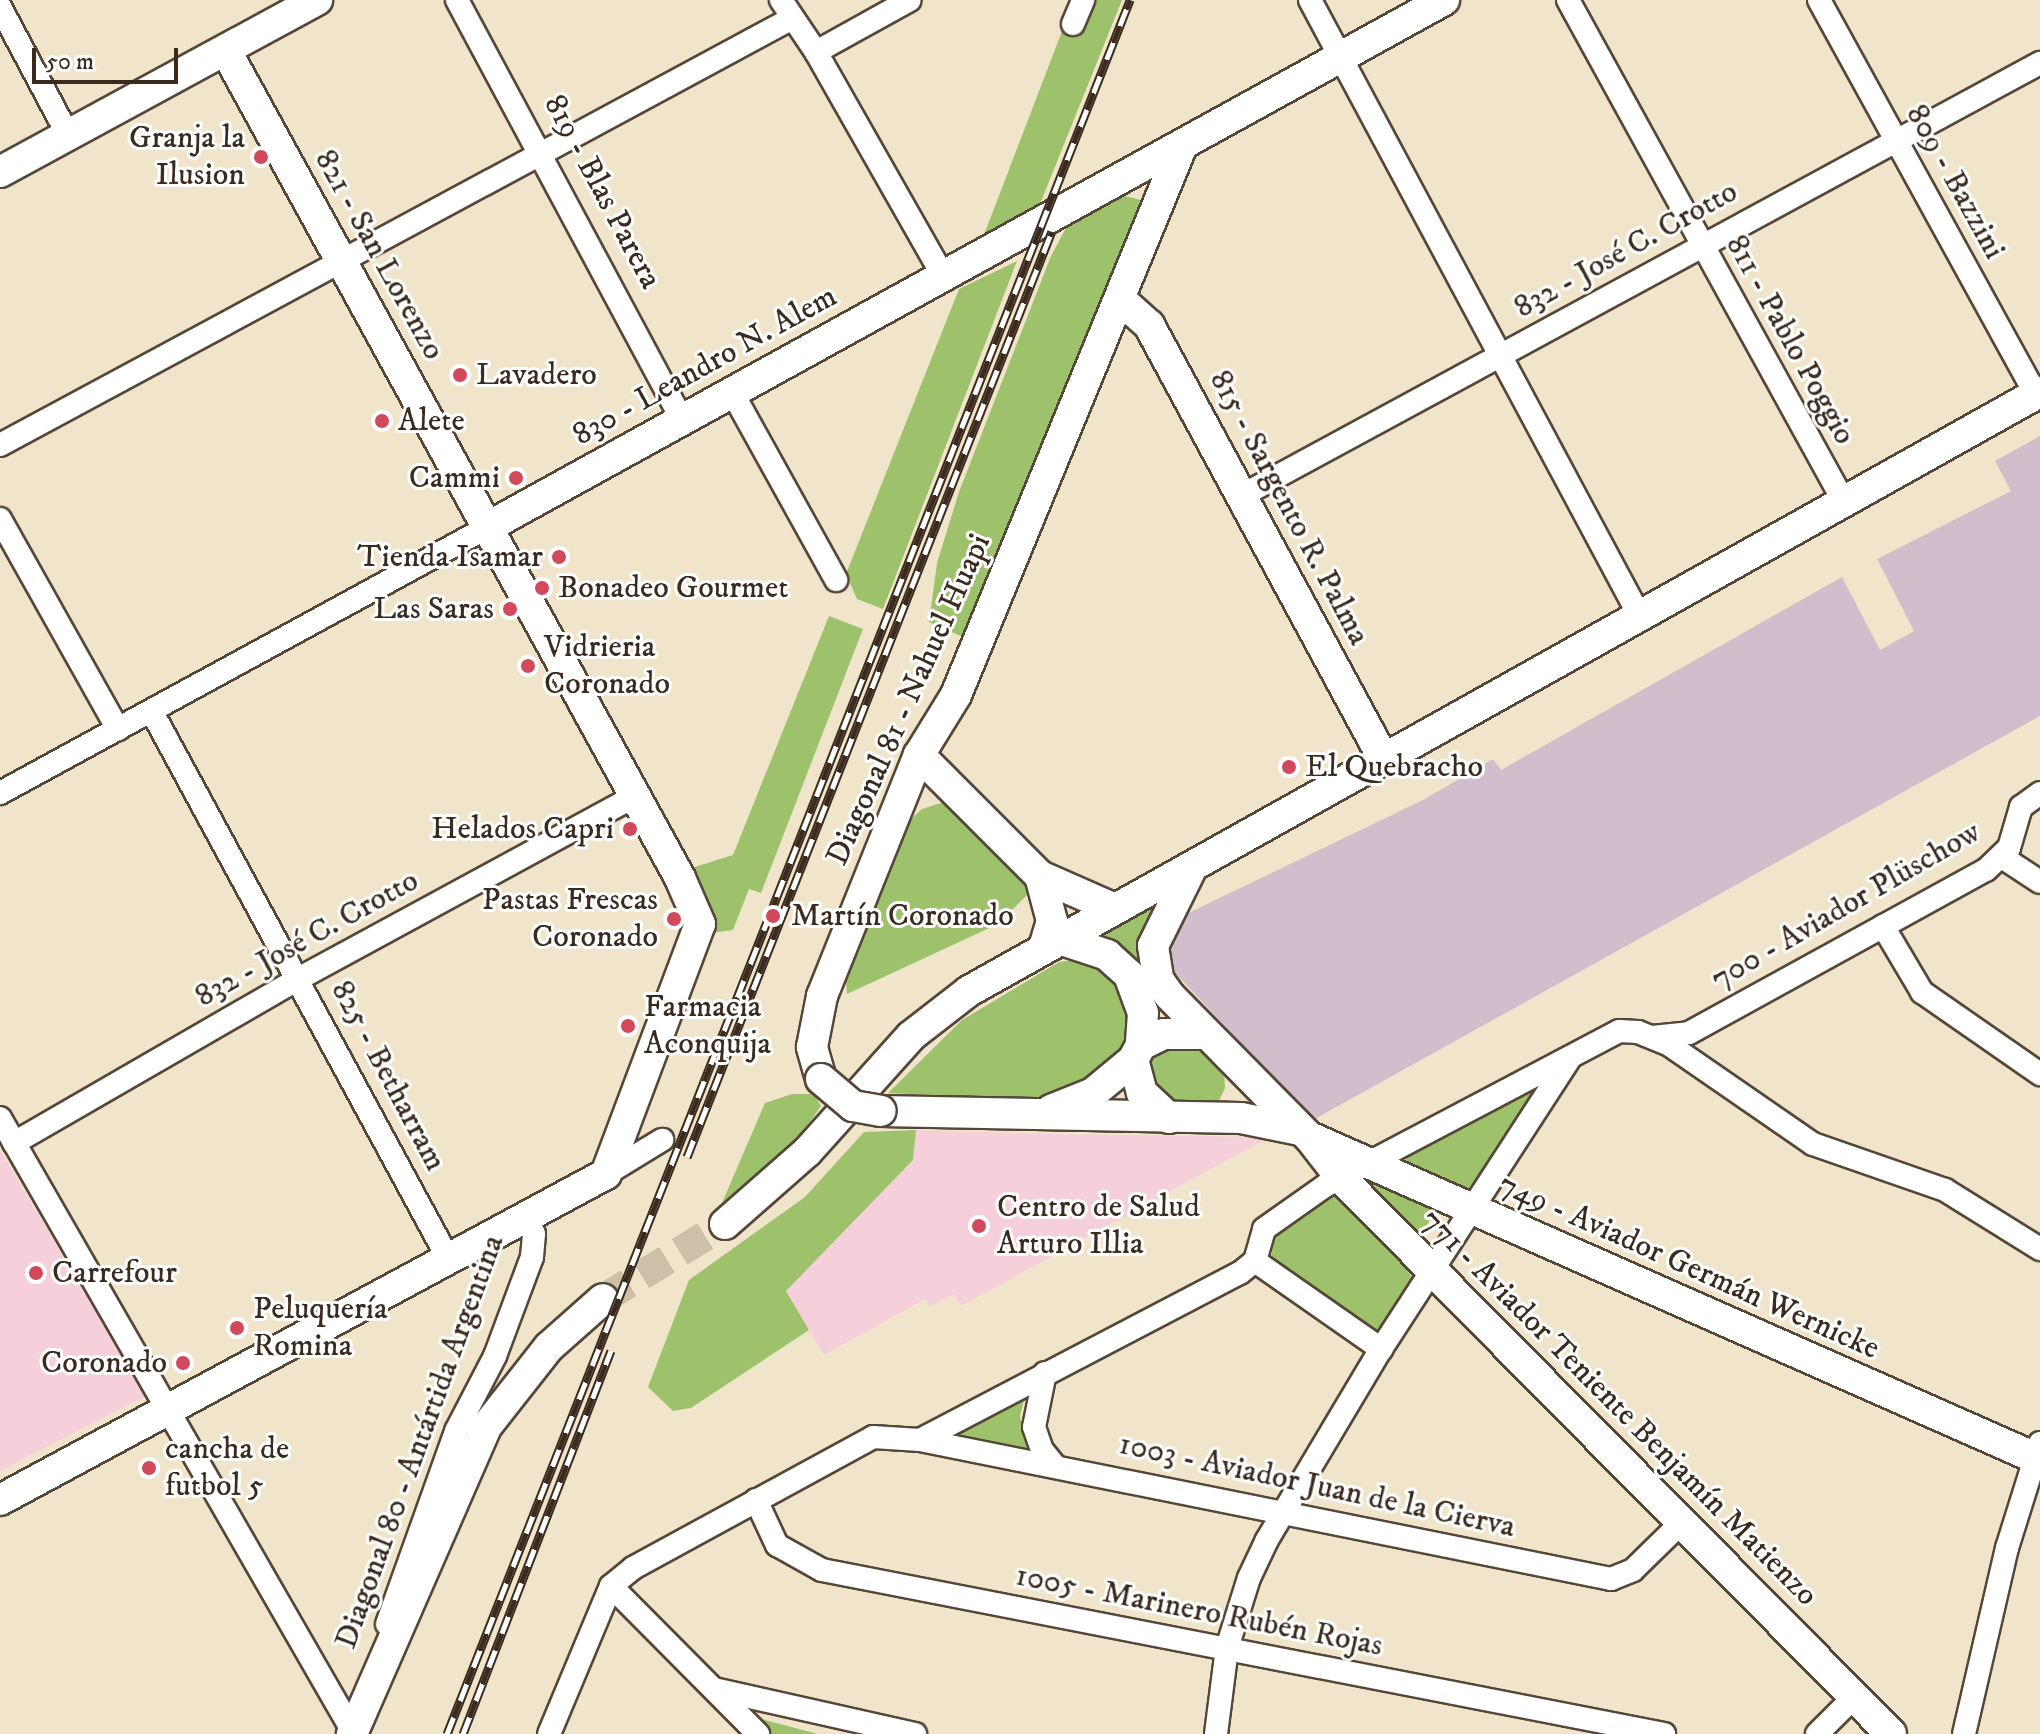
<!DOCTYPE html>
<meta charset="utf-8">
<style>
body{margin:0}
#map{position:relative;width:2040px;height:1734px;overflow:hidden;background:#f0e5ca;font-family:"IM FELL DW Pica",serif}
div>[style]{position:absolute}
.built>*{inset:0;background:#f5cfda}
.industrial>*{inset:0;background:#d1bdcb}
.green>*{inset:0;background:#9ec26c}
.secondary-tunnel>*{height:30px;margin-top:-15px;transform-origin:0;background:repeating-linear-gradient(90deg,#ccc0a8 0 30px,transparent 0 45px)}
.roads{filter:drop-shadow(2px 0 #564638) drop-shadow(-2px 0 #564638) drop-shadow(0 2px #564638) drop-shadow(0 -2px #564638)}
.street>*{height:22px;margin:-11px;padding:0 11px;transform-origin:11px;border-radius:11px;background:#fff}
.secondary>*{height:30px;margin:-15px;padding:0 15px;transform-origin:15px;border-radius:15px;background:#fff}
.rail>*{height:9px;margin-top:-4.5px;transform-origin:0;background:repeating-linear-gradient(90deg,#fff 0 18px,#3b2a1e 0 36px);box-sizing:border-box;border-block:2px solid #3b2a1e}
.bridges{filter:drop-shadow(2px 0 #564638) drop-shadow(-2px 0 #564638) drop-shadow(0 2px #564638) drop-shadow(0 -2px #564638)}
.secondary-bridge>*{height:30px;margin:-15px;padding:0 15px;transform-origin:15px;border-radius:15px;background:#fff}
.dots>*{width:22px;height:22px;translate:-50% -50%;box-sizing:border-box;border:4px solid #fff;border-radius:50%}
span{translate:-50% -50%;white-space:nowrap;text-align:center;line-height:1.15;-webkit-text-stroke:6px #fff;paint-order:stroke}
.poi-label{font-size:32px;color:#3b2a1e}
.right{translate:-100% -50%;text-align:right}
.left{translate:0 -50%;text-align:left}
.street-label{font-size:32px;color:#3b2a1e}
.scale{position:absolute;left:32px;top:48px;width:146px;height:36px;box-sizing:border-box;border:4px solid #3b2a1e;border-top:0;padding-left:10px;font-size:24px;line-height:28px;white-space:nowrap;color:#3b2a1e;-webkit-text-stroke:6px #fff;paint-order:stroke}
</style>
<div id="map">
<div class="built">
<div style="clip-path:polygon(916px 1130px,1050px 1134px,1269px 1137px,961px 1306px,954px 1294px,930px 1307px,925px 1299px,824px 1355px,786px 1291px,913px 1160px)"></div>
<div style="clip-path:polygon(0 1150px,145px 1396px,0 1471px)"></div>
</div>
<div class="industrial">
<div style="clip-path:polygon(2040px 436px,2040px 716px,1313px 1120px,1164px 961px,1180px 917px,1423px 800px,1493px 759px,1501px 770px,1842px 577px,1880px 650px,1914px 631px,1877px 559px,2011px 491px,1995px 461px)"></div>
</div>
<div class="green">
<div style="clip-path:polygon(1074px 0,1122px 0,1040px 204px,982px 240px)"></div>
<div style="clip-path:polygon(1121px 195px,1141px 200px,1145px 207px,972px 641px,929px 622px,937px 563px,959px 492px,1051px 256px,1074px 213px)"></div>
<div style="clip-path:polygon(1017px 261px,883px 609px,857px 599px,846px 574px,959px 289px)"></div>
<div style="clip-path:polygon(829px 616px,863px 629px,761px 893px,749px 889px,733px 930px,702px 934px,682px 871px,733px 855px)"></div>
<div style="clip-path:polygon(941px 803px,959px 806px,1027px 877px,1027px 895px,998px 924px,847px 994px,845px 970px,909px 821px,922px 809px)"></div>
<div style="clip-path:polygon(1167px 897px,1144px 971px,1099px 938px)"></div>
<div style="clip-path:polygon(1088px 958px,1104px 964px,1135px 1008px,1126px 1057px,1060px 1101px,888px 1093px,962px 1020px,1059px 962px)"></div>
<div style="clip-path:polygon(1160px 1047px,1199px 1047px,1224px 1071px,1225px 1088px,1217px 1105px,1199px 1112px,1162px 1100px,1146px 1070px)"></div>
<div style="clip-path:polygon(1528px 1088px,1536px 1098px,1462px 1197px,1404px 1166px,1408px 1154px)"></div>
<div style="clip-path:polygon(792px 1094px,814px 1094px,821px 1106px,800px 1136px,722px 1203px,765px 1103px)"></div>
<div style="clip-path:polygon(916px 1130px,913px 1160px,786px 1291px,809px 1330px,691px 1408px,673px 1411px,648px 1387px,689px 1280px,805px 1197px,864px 1132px)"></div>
<div style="clip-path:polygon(1370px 1177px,1434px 1208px,1423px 1237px,1417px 1239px,1364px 1183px)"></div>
<div style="clip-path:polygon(1333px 1192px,1343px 1194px,1414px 1279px,1382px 1336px,1271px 1262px,1273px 1239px)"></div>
<div style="clip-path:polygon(1025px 1396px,1020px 1416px,1027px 1451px,942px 1436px)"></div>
<div style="clip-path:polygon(742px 1714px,818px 1734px,763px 1734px)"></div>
</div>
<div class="secondary-tunnel">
<div style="left:603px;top:1299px;width:143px;rotate:-31.6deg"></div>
</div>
<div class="roads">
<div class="street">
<div style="left:457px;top:0;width:476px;rotate:61.8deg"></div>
<div style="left:781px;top:0;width:63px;rotate:56.1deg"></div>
<div style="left:816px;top:52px;width:257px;rotate:60.4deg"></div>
<div style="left:1310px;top:0;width:695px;rotate:61.85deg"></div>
<div style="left:1568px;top:0;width:571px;rotate:61.19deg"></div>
<div style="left:1819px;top:0;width:451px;rotate:61.2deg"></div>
<div style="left:0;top:7px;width:145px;rotate:62deg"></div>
<div style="left:1073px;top:24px;width:26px;rotate:-67deg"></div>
<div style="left:816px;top:52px;width:107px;rotate:-29deg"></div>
<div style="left:732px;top:392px;width:215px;rotate:61deg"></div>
<div style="left:0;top:445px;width:898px;rotate:-28.31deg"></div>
<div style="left:1243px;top:495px;width:907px;rotate:-28.46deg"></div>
<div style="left:0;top:519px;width:241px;rotate:60.7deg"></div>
<div style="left:152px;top:712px;width:623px;rotate:61.54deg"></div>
<div style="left:0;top:793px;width:554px;rotate:-28.6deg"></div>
<div style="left:2002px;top:857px;width:45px;rotate:33.3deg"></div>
<div style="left:1883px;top:926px;width:77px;rotate:59.4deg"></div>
<div style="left:1922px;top:992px;width:144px;rotate:34.8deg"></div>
<div style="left:1652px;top:1037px;width:37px;rotate:-6deg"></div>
<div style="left:1689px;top:1033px;width:339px;rotate:-28.8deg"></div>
<div style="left:1986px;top:870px;width:32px;rotate:-44deg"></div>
<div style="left:2009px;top:848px;width:43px;rotate:-73.7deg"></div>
<div style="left:2021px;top:807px;width:24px;rotate:-36deg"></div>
<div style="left:0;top:1118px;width:708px;rotate:60.1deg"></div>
<div style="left:14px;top:1143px;width:330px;rotate:-30deg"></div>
<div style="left:300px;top:978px;width:380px;rotate:-28.5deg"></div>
<div style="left:606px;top:1174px;width:66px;rotate:-31.3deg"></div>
<div style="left:1255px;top:1261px;width:154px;rotate:34.9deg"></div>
<div style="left:1045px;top:1373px;width:55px;rotate:101.5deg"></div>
<div style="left:1034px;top:1427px;width:24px;rotate:71deg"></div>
<div style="left:1042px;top:1450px;width:19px;rotate:51deg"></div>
<div style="left:920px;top:1440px;width:361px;rotate:-27.6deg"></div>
<div style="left:1240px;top:1273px;width:19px;rotate:-39deg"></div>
<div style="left:1255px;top:1261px;width:33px;rotate:-74deg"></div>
<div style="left:1264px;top:1229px;width:75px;rotate:-35.2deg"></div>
<div style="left:1325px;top:1186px;width:332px;rotate:-27.8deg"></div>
<div style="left:1619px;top:1031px;width:19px;rotate:3deg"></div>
<div style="left:1638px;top:1032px;width:32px;rotate:22deg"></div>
<div style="left:1668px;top:1044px;width:176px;rotate:34.6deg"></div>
<div style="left:1813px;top:1144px;width:140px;rotate:19.2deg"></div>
<div style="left:1945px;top:1190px;width:112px;rotate:31.8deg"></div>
<div style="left:756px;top:1500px;width:50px;rotate:65deg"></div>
<div style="left:777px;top:1545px;width:51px;rotate:29.1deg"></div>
<div style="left:822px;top:1570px;width:858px;rotate:11.02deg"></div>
<div style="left:611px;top:1586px;width:209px;rotate:45.2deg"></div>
<div style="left:387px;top:1624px;width:205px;rotate:-70.3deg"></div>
<div style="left:456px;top:1431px;width:85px;rotate:-62.5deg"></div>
<div style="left:495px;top:1356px;width:106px;rotate:-69.5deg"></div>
<div style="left:532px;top:1257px;width:23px;rotate:-85deg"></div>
<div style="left:534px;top:1234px;width:17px;rotate:-115deg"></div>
<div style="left:718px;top:1690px;width:202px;rotate:12.6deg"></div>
<div style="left:549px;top:1734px;width:160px;rotate:-67.3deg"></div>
<div style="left:611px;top:1586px;width:28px;rotate:-39deg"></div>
<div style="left:633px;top:1568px;width:273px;rotate:-28.6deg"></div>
<div style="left:873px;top:1437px;width:47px;rotate:3.7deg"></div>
<div style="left:920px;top:1440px;width:705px;rotate:11.37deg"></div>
<div style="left:1611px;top:1579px;width:24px;rotate:-22deg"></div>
<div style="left:1633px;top:1570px;width:67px;rotate:-44.4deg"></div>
<div style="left:1216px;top:1734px;width:87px;rotate:-82.7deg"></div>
<div style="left:1227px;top:1648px;width:73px;rotate:-72.6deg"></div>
<div style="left:1249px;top:1578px;width:42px;rotate:-64.7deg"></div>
<div style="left:1267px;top:1540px;width:222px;rotate:-59.2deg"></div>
<div style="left:1381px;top:1349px;width:347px;rotate:-57deg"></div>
<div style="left:1817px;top:1734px;width:52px;rotate:-45deg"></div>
<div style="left:1964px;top:1734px;width:191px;rotate:-77deg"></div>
<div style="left:2007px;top:1548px;width:110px;rotate:-72.6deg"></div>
</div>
<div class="secondary">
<div style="left:0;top:172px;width:361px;rotate:-28.5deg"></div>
<div style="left:1121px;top:300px;width:38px;rotate:42deg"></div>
<div style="left:1149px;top:325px;width:492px;rotate:61.6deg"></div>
<div style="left:486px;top:528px;width:1094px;rotate:-28.86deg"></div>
<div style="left:919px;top:755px;width:171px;rotate:45deg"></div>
<div style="left:1040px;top:876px;width:80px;rotate:23.7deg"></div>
<div style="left:1192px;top:867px;width:88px;rotate:116.3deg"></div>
<div style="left:1153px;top:946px;width:33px;rotate:81deg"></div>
<div style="left:1158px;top:979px;width:19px;rotate:55deg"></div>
<div style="left:1169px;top:995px;width:201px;rotate:45.4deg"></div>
<div style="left:1310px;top:1138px;width:51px;rotate:52.2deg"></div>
<div style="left:1341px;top:1178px;width:782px;rotate:45.31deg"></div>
<div style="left:1040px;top:876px;width:47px;rotate:75.1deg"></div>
<div style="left:1052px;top:921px;width:27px;rotate:107deg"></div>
<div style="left:1059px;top:939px;width:51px;rotate:18.4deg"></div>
<div style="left:1107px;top:955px;width:30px;rotate:42deg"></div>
<div style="left:1129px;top:975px;width:40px;rotate:69.8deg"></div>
<div style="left:1143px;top:1013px;width:32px;rotate:94deg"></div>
<div style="left:821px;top:1079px;width:33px;rotate:-106deg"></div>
<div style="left:812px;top:1047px;width:52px;rotate:-78.9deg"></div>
<div style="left:822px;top:996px;width:260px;rotate:-68.1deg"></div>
<div style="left:919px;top:755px;width:70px;rotate:-58.3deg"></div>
<div style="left:956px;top:695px;width:591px;rotate:-67.64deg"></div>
<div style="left:1051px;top:1110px;width:45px;rotate:-22deg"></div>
<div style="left:1093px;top:1093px;width:52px;rotate:-39.5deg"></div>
<div style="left:881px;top:1111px;width:360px;rotate:1.1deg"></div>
<div style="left:1241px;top:1118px;width:60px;rotate:11.5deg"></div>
<div style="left:1169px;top:1118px;width:37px;rotate:-137deg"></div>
<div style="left:1142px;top:1093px;width:34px;rotate:-105deg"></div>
<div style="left:1133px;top:1060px;width:17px;rotate:-62deg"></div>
<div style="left:1141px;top:1045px;width:25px;rotate:-26deg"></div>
<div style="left:1164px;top:1034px;width:42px"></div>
<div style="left:1314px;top:1139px;width:794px;rotate:23.85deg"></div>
<div style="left:725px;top:1224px;width:109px;rotate:-41.3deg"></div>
<div style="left:807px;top:1152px;width:156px;rotate:-48.1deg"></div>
<div style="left:911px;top:1036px;width:73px;rotate:-37.8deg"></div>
<div style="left:969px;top:991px;width:1227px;rotate:-29.22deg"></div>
<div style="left:0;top:1500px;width:688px;rotate:-28.28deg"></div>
<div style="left:606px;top:1174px;width:267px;rotate:-69.4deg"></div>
<div style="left:700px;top:924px;width:50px;rotate:-113.5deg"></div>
<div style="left:680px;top:878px;width:943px;rotate:-118.77deg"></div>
<div style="left:352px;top:1734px;width:335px;rotate:-66.4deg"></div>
<div style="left:486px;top:1427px;width:102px;rotate:-51.8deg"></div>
<div style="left:549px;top:1347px;width:72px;rotate:-41.6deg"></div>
</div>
</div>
<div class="rail">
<div style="left:687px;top:1157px;width:995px;rotate:-68.49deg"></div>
<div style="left:447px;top:1734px;width:1864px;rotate:-68.5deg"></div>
<div style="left:463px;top:1734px;width:411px;rotate:-68.9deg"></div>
</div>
<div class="bridges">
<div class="secondary-bridge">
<div style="left:821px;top:1079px;width:42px;rotate:40.2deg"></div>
<div style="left:853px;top:1106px;width:28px;rotate:10deg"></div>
</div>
</div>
<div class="dots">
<div style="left:261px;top:157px;background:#d1495b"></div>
<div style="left:460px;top:375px;background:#d1495b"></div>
<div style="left:382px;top:421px;background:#d1495b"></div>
<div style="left:516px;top:478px;background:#d1495b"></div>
<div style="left:559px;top:557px;background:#d1495b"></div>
<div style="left:542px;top:588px;background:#d1495b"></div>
<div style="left:510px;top:609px;background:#d1495b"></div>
<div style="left:528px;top:666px;background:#d1495b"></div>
<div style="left:1289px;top:767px;background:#d1495b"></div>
<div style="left:630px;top:829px;background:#d1495b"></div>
<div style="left:773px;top:916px;background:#d1495b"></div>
<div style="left:674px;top:919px;background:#d1495b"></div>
<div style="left:628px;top:1026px;background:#d1495b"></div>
<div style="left:979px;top:1226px;background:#d1495b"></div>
<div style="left:36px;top:1273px;background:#d1495b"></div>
<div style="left:237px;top:1328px;background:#d1495b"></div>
<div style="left:183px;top:1363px;background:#d1495b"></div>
<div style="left:149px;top:1468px;background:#d1495b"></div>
</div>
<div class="poi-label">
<span class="right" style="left:245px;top:157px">Granja la<br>Ilusion</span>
<span class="left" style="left:476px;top:375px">Lavadero</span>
<span class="left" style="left:398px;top:421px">Alete</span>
<span class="right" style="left:500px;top:478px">Cammi</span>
<span class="right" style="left:543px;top:557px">Tienda Isamar</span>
<span class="left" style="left:558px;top:588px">Bonadeo Gourmet</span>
<span class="right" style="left:494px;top:609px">Las Saras</span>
<span class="left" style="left:544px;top:666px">Vidrieria<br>Coronado</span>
<span class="left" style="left:1305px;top:767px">El Quebracho</span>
<span class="right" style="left:614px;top:829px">Helados Capri</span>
<span class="right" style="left:658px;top:919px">Pastas Frescas<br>Coronado</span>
<span class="left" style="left:791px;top:916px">Martín Coronado</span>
<span class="left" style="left:644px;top:1026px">Farmacia<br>Aconquija</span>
<span class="left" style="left:997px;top:1226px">Centro de Salud<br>Arturo Illia</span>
<span class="left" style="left:52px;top:1273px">Carrefour</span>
<span class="left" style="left:253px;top:1328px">Peluquería<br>Romina</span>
<span class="right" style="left:167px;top:1363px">Coronado</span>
<span class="left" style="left:165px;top:1468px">cancha de<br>futbol 5</span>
</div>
<div class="street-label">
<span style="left:1955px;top:182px;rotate:61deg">809 - Bazzini</span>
<span style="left:602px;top:192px;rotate:62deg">819 - Blas Parera</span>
<span style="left:1626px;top:250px;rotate:-29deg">832 - José C. Crotto</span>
<span style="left:379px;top:255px;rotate:61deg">821 - San Lorenzo</span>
<span style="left:1790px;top:340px;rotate:61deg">811 - Pablo Poggio</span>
<span style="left:705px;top:366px;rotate:-29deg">830 - Leandro N. Alem</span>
<span style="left:1289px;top:508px;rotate:62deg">815 - Sargento R. Palma</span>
<span style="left:909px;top:700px;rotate:-66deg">Diagonal 81 - Nahuel Huapi</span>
<span style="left:1846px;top:906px;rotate:-30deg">700 - Aviador Plüschow</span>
<span style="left:307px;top:939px;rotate:-29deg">832 - José C. Crotto</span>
<span style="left:388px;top:1076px;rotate:62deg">825 - Betharram</span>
<span style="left:1689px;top:1267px;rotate:24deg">749 - Aviador Germán Wernicke</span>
<span style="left:1619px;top:1408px;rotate:45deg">771 - Aviador Teniente Benjamín Matienzo</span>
<span style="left:420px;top:1442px;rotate:-70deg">Diagonal 80 - Antártida Argentina</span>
<span style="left:1317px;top:1486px;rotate:12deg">1003 - Aviador Juan de la Cierva</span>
<span style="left:1199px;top:1611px;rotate:11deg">1005 - Marinero Rubén Rojas</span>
</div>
<div class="scale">50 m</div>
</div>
